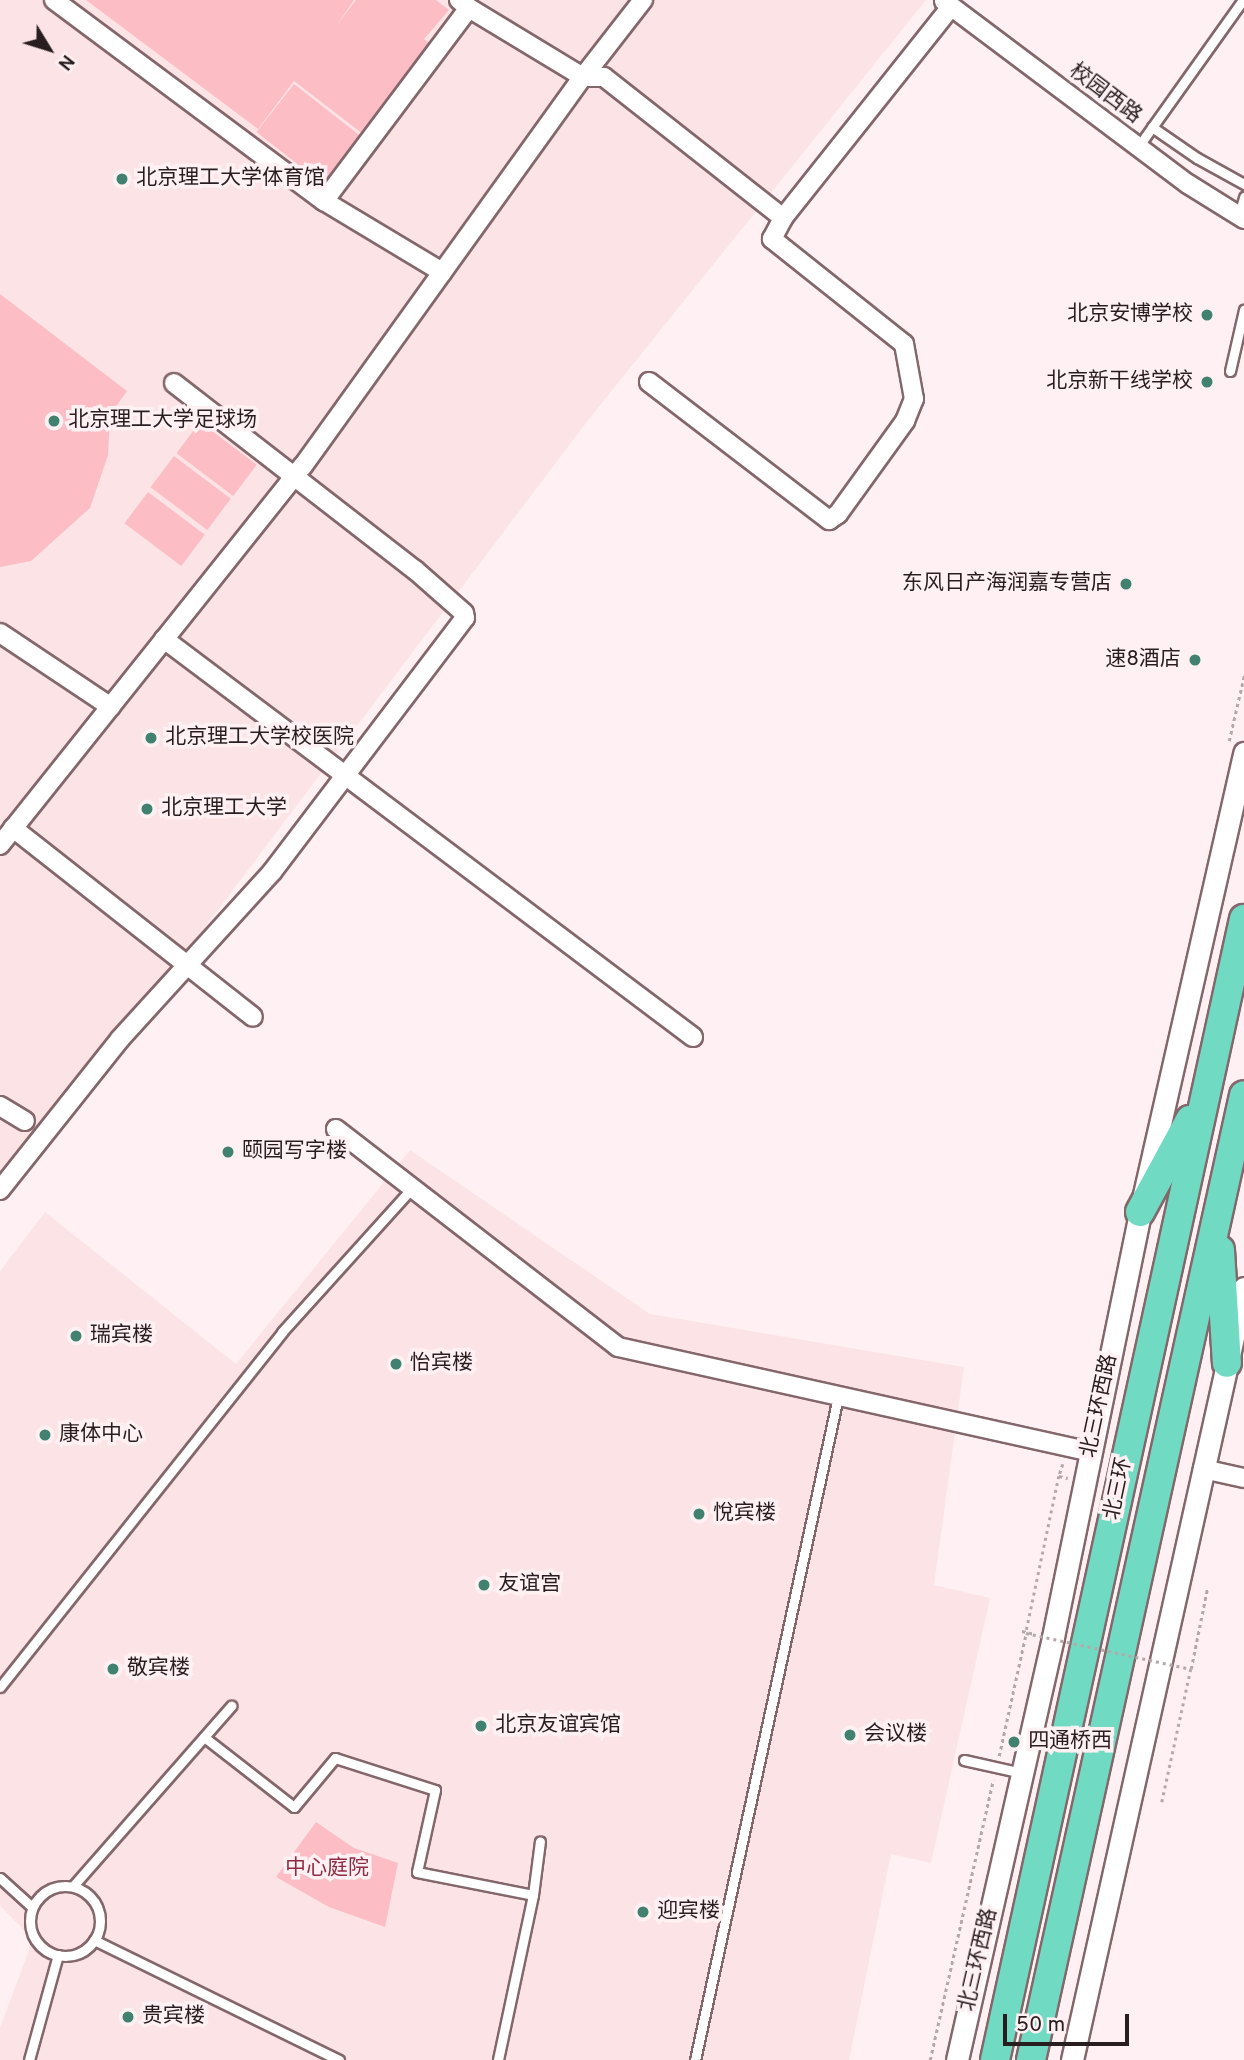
<!DOCTYPE html>
<meta charset="utf-8">
<style>
body{margin:0}
#map{position:relative;width:1244px;height:2060px;overflow:hidden;background:#fff1f3;font-family:Overpass,"Noto Sans SC",sans-serif}
div>[style]{position:absolute}
.built>*{inset:0;background:#fce3e6}
.green>*{inset:0;background:#fcbdc5;transform-origin:0 0}
.path>*{height:2.5px;margin-top:-1.25px;transform-origin:0;background:repeating-linear-gradient(90deg,#b5a8aa 0 3.5px,transparent 0 7px)}
.roads{filter:drop-shadow(2px 0 #83676b) drop-shadow(-2px 0 #83676b) drop-shadow(0 2px #83676b) drop-shadow(0 -2px #83676b)}
.service>*{height:9px;margin:-4.5px;padding:0 4.5px;transform-origin:4.5px;border-radius:4.5px;background:#fff}
.service>.ring{margin:-4.5px;padding:0;box-sizing:content-box;background:none;border:9px solid #fff;border-radius:50%}
.minor>*{height:18px;margin:-9px;padding:0 9px;transform-origin:9px;border-radius:9px;background:#fff}
.tertiary>*{height:21px;margin:-10.5px;padding:0 10.5px;transform-origin:10.5px;border-radius:10.5px;background:#fff}
.trunk>*{height:28px;margin:-14px;padding:0 14px;transform-origin:14px;border-radius:14px;background:#70dac2}
.path-bridge>*{height:2.5px;margin-top:-1.25px;transform-origin:0;background:repeating-linear-gradient(90deg,#b5a8aa 0 3.5px,transparent 0 7px)}
.dots>*{width:19px;height:19px;translate:-50% -50%;box-sizing:border-box;border:4px solid #fff1f3;border-radius:50%}
span{translate:-50% -50%;white-space:nowrap;text-align:center;line-height:1.15;-webkit-text-stroke:7px #fff1f3;paint-order:stroke}
.street-label{font-size:21px;color:#281d1f}
.poi-label{font-size:21px;color:#281d1f}
.left{translate:0 -50%;text-align:left}
.right{translate:-100% -50%;text-align:right}
.park-label{font-size:21px;color:#902b44}
.north{position:absolute;left:14px;top:14px;width:70px;height:70px;-webkit-text-stroke:5px #fff1f3;paint-order:stroke;rotate:128deg;font-size:19px;font-weight:700;line-height:28px;text-align:center;color:#281d1f}
.north::after{content:'';display:block;margin:auto;width:24px;height:32px;background:#281d1f;clip-path:polygon(50% 0,100% 100%,50% 72%,0 100%)}
.scale{position:absolute;left:1003px;top:2014px;width:126px;height:32px;box-sizing:border-box;border:4px solid #281d1f;border-top:0;padding-left:9px;font-size:21px;line-height:24px;white-space:nowrap;color:#281d1f;-webkit-text-stroke:5px #fff1f3;paint-order:stroke}
</style>
<div id="map">
<div class="built">
<div style="clip-path:polygon(0 0,926px 0,589px 419px,0 1198px)"></div>
<div style="clip-path:polygon(410px 1150px,650px 1314px,964px 1367px,934px 1585px,990px 1598px,931px 1863px,891px 1854px,849px 2060px,0 2060px,0 2028px,33px 1939px,0 1906px,0 1271px,45px 1212px,236px 1364px)"></div>
</div>
<div class="green">
<div style="clip-path:polygon(86px 0,354px 0,336px 26px,356px 0,436px 0,449px 10px,424px 39px,444px 55px,376px 144px,294px 81px,258px 129px)"></div>
<div style="left:294px;top:84px;width:103px;height:61px;rotate:38deg"></div>
<div style="clip-path:polygon(0 294px,127px 391px,110px 415px,108px 455px,90px 508px,31px 561px,0 567px)"></div>
<div style="left:200px;top:422px;width:71px;height:39px;rotate:37deg"></div>
<div style="left:174px;top:456px;width:71px;height:39px;rotate:37deg"></div>
<div style="left:148px;top:492px;width:71px;height:39px;rotate:37deg"></div>
<div style="clip-path:polygon(316px 1822px,354px 1848px,398px 1863px,385px 1927px,329px 1907px,276px 1877px)"></div>
</div>
<div class="path">
<div style="left:1229px;top:741px;width:67px;rotate:-77deg"></div>
<div style="left:1063px;top:1464px;width:13px;rotate:108deg"></div>
<div style="left:1059px;top:1476px;width:9px;rotate:13deg"></div>
<div style="left:1022px;top:1631px;width:13px;rotate:13deg"></div>
<div style="left:1191px;top:1669px;width:81px;rotate:-78.6deg"></div>
<div style="left:999px;top:1756px;width:126px;rotate:-77.6deg"></div>
<div style="left:930px;top:2060px;width:287px;rotate:-77.3deg"></div>
</div>
<div class="roads">
<div class="service">
<div style="left:1152px;top:127px;width:55px;rotate:34.6deg"></div>
<div style="left:1197px;top:158px;width:54px;rotate:29deg"></div>
<div style="left:1138px;top:147px;width:181px;rotate:-54.5deg"></div>
<div style="left:1239px;top:215px;width:19px;rotate:-74deg"></div>
<div style="left:1230px;top:371px;width:63px;rotate:-77.1deg"></div>
<div style="left:0;top:1687px;width:453px;rotate:-51.5deg"></div>
<div style="left:282px;top:1332px;width:194px;rotate:-47.9deg"></div>
<div style="left:204px;top:1737px;width:114px;rotate:37.9deg"></div>
<div style="left:294px;top:1807px;width:64px;rotate:-50.1deg"></div>
<div style="left:335px;top:1758px;width:105px;rotate:17.7deg"></div>
<div style="left:435px;top:1790px;width:84px;rotate:102.4deg"></div>
<div style="left:417px;top:1872px;width:118px;rotate:11.2deg"></div>
<div style="left:533px;top:1895px;width:169px;rotate:102deg"></div>
<div style="left:964px;top:1760px;width:59px;rotate:12.6deg"></div>
<div style="left:0;top:1878px;width:43px;rotate:42.2deg"></div>
<div class="ring" style="left:30px;top:1886px;width:61px;height:61px"></div>
<div style="left:73px;top:1886px;width:240px;rotate:-48.7deg"></div>
<div style="left:533px;top:1895px;width:54px;rotate:-82.6deg"></div>
<div style="left:94px;top:1940px;width:273px;rotate:26.1deg"></div>
<div style="left:29px;top:2060px;width:109px;rotate:-74.6deg"></div>
<div style="left:695px;top:2060px;width:678px;rotate:-77.83deg"></div>
</div>
<div class="minor">
<div style="left:54px;top:0;width:337px;rotate:36.7deg"></div>
<div style="left:324px;top:201px;width:138px;rotate:31deg"></div>
<div style="left:944px;top:1px;width:305px;rotate:36.9deg"></div>
<div style="left:1188px;top:184px;width:66px;rotate:32deg"></div>
<div style="left:469px;top:8px;width:133px;rotate:31.2deg"></div>
<div style="left:583px;top:77px;width:21px"></div>
<div style="left:604px;top:77px;width:228px;rotate:38.2deg"></div>
<div style="left:783px;top:218px;width:270px;rotate:-51.5deg"></div>
<div style="left:324px;top:201px;width:241px;rotate:-53.1deg"></div>
<div style="left:469px;top:8px;width:13px;rotate:-141deg"></div>
<div style="left:649px;top:382px;width:227px;rotate:37.5deg"></div>
<div style="left:829px;top:520px;width:11px;rotate:-34deg"></div>
<div style="left:838px;top:514px;width:115px;rotate:-54.2deg"></div>
<div style="left:905px;top:421px;width:24px;rotate:-68deg"></div>
<div style="left:914px;top:399px;width:56px;rotate:-100.3deg"></div>
<div style="left:904px;top:344px;width:169px;rotate:-141.5deg"></div>
<div style="left:772px;top:239px;width:24px;rotate:-62deg"></div>
<div style="left:0;top:633px;width:133px;rotate:33.7deg"></div>
<div style="left:164px;top:639px;width:662px;rotate:36.96deg"></div>
<div style="left:13px;top:828px;width:305px;rotate:38.2deg"></div>
<div style="left:0;top:845px;width:485px;rotate:-51.4deg"></div>
<div style="left:303px;top:466px;width:479px;rotate:-54.3deg"></div>
<div style="left:583px;top:77px;width:98px;rotate:-52.1deg"></div>
<div style="left:0;top:1106px;width:29px;rotate:31deg"></div>
<div style="left:336px;top:1129px;width:356px;rotate:37.7deg"></div>
<div style="left:618px;top:1347px;width:485px;rotate:12.5deg"></div>
<div style="left:0;top:1190px;width:193px;rotate:-51.5deg"></div>
<div style="left:120px;top:1039px;width:226px;rotate:-47.7deg"></div>
<div style="left:272px;top:872px;width:319px;rotate:-52.8deg"></div>
<div style="left:465px;top:618px;width:5px;rotate:-101deg"></div>
<div style="left:464px;top:613px;width:65px;rotate:-138.7deg"></div>
<div style="left:415px;top:570px;width:305px;rotate:-142.2deg"></div>
<div style="left:1203px;top:1469px;width:42px;rotate:12.4deg"></div>
</div>
<div class="tertiary">
<div style="left:957px;top:2060px;width:434px;rotate:-77.2deg"></div>
<div style="left:1053px;top:1637px;width:434px;rotate:-78.4deg"></div>
<div style="left:1140px;top:1212px;width:471px;rotate:-77.2deg"></div>
<div style="left:1072px;top:2060px;width:791px;rotate:-77.44deg"></div>
</div>
<div class="trunk">
<div style="left:1140px;top:1212px;width:105px;rotate:-61.5deg"></div>
<div style="left:1220px;top:1250px;width:113px;rotate:86.5deg"></div>
<div style="left:995px;top:2060px;width:1168px;rotate:-77.69deg"></div>
<div style="left:1031px;top:2060px;width:988px;rotate:-77.55deg"></div>
</div>
</div>
<div class="path-bridge">
<div style="left:1059px;top:1476px;width:160px;rotate:101.9deg"></div>
<div style="left:1026px;top:1633px;width:169px;rotate:12.3deg"></div>
<div style="left:1191px;top:1669px;width:136px;rotate:102.3deg"></div>
</div>
<div class="dots">
<div style="left:122px;top:179px;background:#408170"></div>
<div style="left:1207px;top:315px;background:#408170"></div>
<div style="left:1207px;top:382px;background:#408170"></div>
<div style="left:54px;top:421px;background:#408170"></div>
<div style="left:1126px;top:584px;background:#408170"></div>
<div style="left:1195px;top:660px;background:#408170"></div>
<div style="left:151px;top:738px;background:#408170"></div>
<div style="left:147px;top:809px;background:#408170"></div>
<div style="left:228px;top:1152px;background:#408170"></div>
<div style="left:76px;top:1336px;background:#408170"></div>
<div style="left:396px;top:1364px;background:#408170"></div>
<div style="left:45px;top:1435px;background:#408170"></div>
<div style="left:699px;top:1514px;background:#408170"></div>
<div style="left:484px;top:1585px;background:#408170"></div>
<div style="left:113px;top:1669px;background:#408170"></div>
<div style="left:481px;top:1726px;background:#408170"></div>
<div style="left:850px;top:1735px;background:#408170"></div>
<div style="left:1014px;top:1742px;background:#408170"></div>
<div style="left:643px;top:1912px;background:#408170"></div>
<div style="left:128px;top:2017px;background:#408170"></div>
</div>
<div class="street-label">
<span style="left:1105px;top:94px;rotate:37deg">校园西路</span>
<span style="left:1100px;top:1406px;rotate:-78deg">北三环西路</span>
<span style="left:1119px;top:1489px;rotate:-78deg">北三环</span>
<span style="left:979px;top:1960px;rotate:-77deg">北三环西路</span>
</div>
<div class="poi-label">
<span class="left" style="left:136px;top:179px">北京理工大学体育馆</span>
<span class="right" style="left:1193px;top:315px">北京安博学校</span>
<span class="right" style="left:1193px;top:382px">北京新干线学校</span>
<span class="left" style="left:68px;top:421px">北京理工大学足球场</span>
<span class="right" style="left:1112px;top:584px">东风日产海润嘉专营店</span>
<span class="right" style="left:1181px;top:660px">速8酒店</span>
<span class="left" style="left:165px;top:738px">北京理工大学校医院</span>
<span class="left" style="left:161px;top:809px">北京理工大学</span>
<span class="left" style="left:242px;top:1152px">颐园写字楼</span>
<span class="left" style="left:90px;top:1336px">瑞宾楼</span>
<span class="left" style="left:410px;top:1364px">怡宾楼</span>
<span class="left" style="left:59px;top:1435px">康体中心</span>
<span class="left" style="left:713px;top:1514px">悅宾楼</span>
<span class="left" style="left:498px;top:1585px">友谊宫</span>
<span class="left" style="left:127px;top:1669px">敬宾楼</span>
<span class="left" style="left:495px;top:1726px">北京友谊宾馆</span>
<span class="left" style="left:864px;top:1735px">会议楼</span>
<span class="left" style="left:1028px;top:1742px">四通桥西</span>
<span class="left" style="left:657px;top:1912px">迎宾楼</span>
<span class="left" style="left:142px;top:2017px">贵宾楼</span>
</div>
<div class="park-label">
<span style="left:327px;top:1869px">中心庭院</span>
</div>
<div class="north">N</div>
<div class="scale">50 m</div>
</div>
